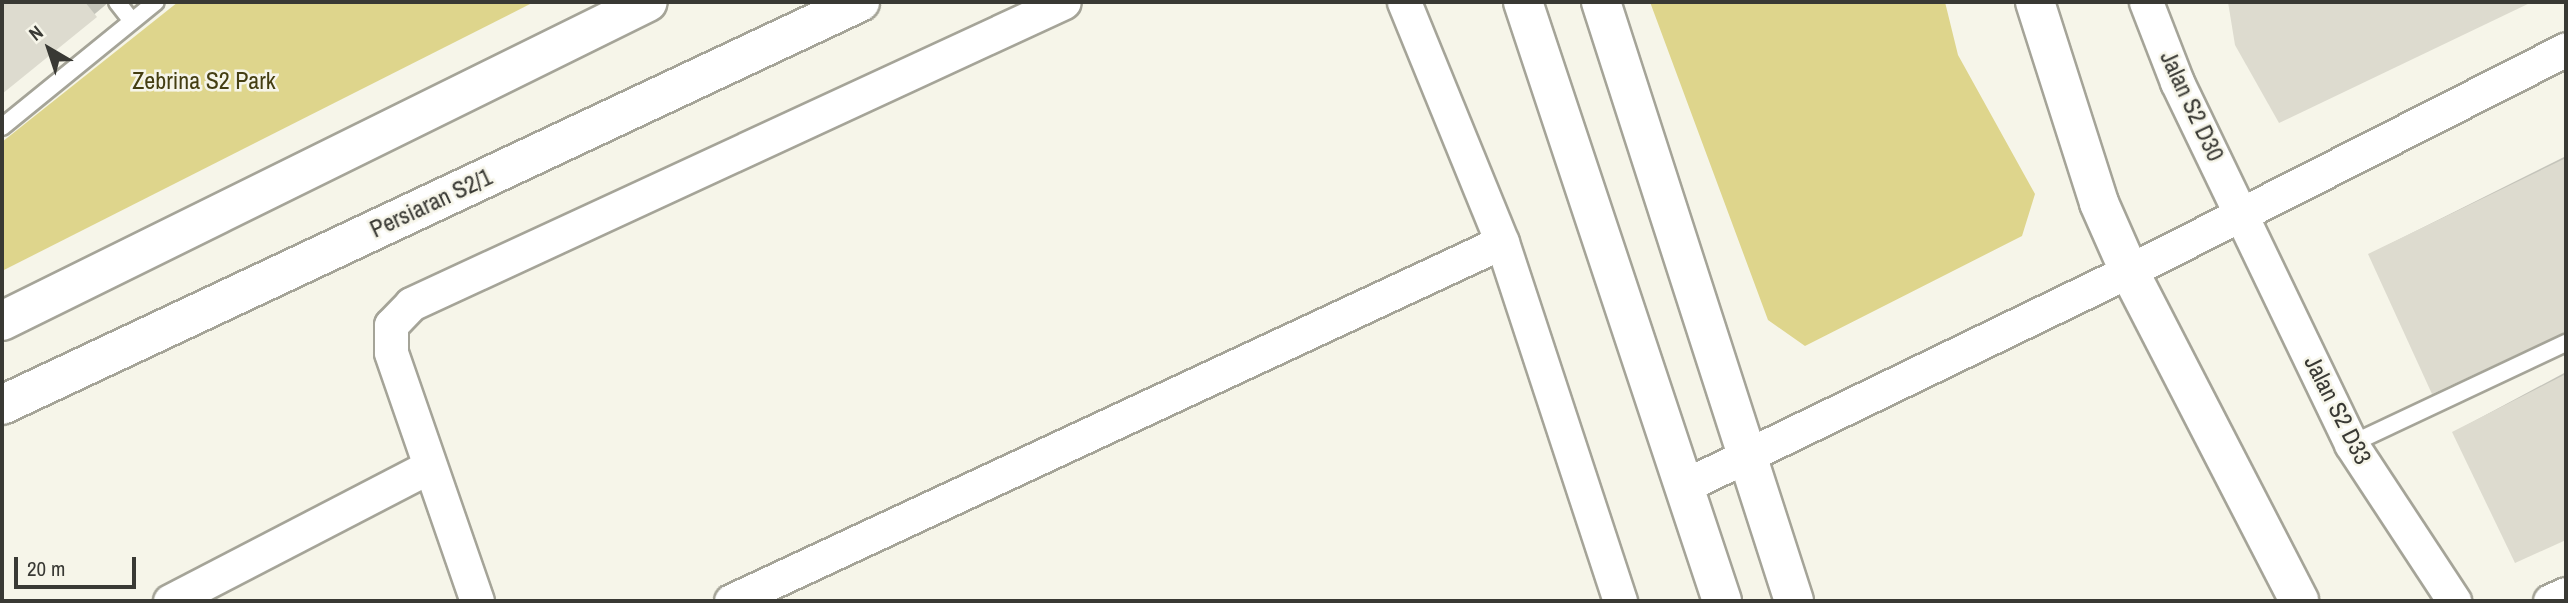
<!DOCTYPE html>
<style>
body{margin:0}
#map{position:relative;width:2568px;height:603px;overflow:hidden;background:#f6f5e9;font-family:"Archivo Narrow",sans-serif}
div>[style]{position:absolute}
.green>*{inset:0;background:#ded58c}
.shadow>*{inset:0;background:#0003}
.building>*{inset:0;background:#dddbcf}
.roads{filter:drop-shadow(2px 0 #a5a498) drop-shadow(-2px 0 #a5a498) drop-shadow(0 2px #a5a498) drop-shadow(0 -2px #a5a498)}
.service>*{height:16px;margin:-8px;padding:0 8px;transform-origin:8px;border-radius:8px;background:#fff}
.minor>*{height:33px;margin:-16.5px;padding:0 16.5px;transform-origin:16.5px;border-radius:16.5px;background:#fff}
.tertiary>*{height:38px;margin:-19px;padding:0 19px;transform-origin:19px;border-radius:19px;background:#fff}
.primary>*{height:38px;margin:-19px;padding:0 19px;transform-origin:19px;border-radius:19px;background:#fff}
span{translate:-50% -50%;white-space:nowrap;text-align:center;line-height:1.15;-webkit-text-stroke:5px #f6f5e9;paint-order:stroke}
.park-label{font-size:24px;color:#443e12}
.street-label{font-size:24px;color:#393934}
.frame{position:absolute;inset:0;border:4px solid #393934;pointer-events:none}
.north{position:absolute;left:14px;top:14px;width:70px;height:70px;-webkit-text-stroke:5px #f6f5e9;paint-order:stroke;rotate:321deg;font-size:19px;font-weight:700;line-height:28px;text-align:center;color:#393934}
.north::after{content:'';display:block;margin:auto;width:24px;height:32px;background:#393934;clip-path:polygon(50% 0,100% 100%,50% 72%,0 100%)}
.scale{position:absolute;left:14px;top:557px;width:122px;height:32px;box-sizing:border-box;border:4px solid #393934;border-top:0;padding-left:9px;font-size:21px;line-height:24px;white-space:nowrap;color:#393934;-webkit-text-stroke:5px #f6f5e9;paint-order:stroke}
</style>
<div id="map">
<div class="green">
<div style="clip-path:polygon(178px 2px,534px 2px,2px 271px,2px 142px)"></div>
<div style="clip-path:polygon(1650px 2px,1945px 2px,1958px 55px,2035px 194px,2022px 236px,1805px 346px,1768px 320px)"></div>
</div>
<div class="shadow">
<div style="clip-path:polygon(2px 2px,109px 2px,2px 92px)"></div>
<div style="clip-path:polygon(2230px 2px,2527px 2px,2279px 121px,2236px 45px)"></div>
<div style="clip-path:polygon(2566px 156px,2566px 329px,2433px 392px,2370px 254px)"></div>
<div style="clip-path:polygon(2566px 372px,2566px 537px,2516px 560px,2454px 432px)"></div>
</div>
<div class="building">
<div style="clip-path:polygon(2px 2px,85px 2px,97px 17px,2px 94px)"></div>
<div style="clip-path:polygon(2228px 2px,2532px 2px,2279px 123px,2235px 45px)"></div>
<div style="clip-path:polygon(2566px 158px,2566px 332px,2432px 394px,2368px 254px)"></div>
<div style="clip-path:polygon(2566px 374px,2566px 540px,2515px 563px,2452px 432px)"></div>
</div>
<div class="roads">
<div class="service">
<div style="left:117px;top:2px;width:24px;rotate:52deg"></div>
<div style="left:2px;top:127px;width:198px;rotate:-39.1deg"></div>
<div style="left:2351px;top:444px;width:238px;rotate:-25.2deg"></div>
</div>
<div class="minor">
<div style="left:1404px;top:2px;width:259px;rotate:67.8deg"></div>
<div style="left:1502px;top:242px;width:378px;rotate:71.8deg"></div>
<div style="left:2146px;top:2px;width:86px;rotate:68.8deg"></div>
<div style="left:2177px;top:82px;width:402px;rotate:64.3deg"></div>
<div style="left:2351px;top:444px;width:188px;rotate:56.7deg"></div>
<div style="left:1686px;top:485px;width:492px;rotate:-25.8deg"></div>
<div style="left:2129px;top:271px;width:490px;rotate:-26.9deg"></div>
<div style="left:170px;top:601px;width:289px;rotate:-27.4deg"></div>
<div style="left:477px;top:601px;width:263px;rotate:-109.1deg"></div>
<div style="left:391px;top:352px;width:27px;rotate:-90deg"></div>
<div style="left:391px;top:325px;width:29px;rotate:-46deg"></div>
<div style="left:411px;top:304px;width:719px;rotate:-24.82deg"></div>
<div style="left:731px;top:601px;width:850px;rotate:-24.97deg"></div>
<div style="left:2550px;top:601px;width:17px;rotate:-24deg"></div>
</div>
<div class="tertiary">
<div style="left:2035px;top:2px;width:211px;rotate:72.3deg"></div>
<div style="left:2099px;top:203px;width:74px;rotate:66.2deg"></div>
<div style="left:2129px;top:271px;width:371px;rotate:62.7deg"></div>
<div style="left:2px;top:321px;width:720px;rotate:-26.28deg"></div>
<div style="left:2px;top:405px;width:948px;rotate:-25.16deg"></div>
</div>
<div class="primary">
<div style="left:1523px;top:2px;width:631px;rotate:71.62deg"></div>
<div style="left:1601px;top:2px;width:629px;rotate:72.14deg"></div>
</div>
</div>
<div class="park-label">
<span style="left:204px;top:81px">Zebrina S2 Park</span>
</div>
<div class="street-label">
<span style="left:2192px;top:106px;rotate:65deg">Jalan S2 D30</span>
<span style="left:431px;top:203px;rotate:-25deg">Persiaran S2/1</span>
<span style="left:2338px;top:410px;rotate:63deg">Jalan S2 D33</span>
</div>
<div class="frame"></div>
<div class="north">N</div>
<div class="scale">20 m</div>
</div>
